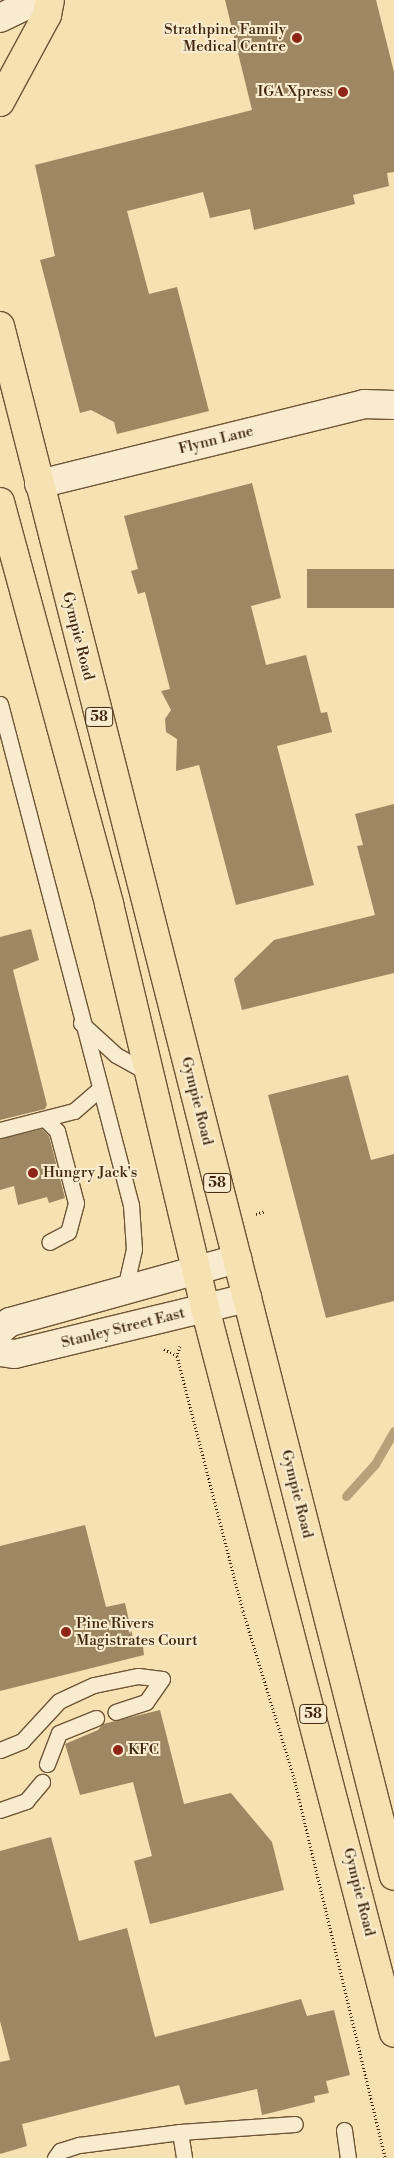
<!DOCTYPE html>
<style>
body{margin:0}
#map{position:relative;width:394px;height:2158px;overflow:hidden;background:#f6e1b3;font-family:"Libre Bodoni",serif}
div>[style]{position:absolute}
.stream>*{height:9px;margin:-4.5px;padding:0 4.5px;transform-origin:4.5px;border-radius:4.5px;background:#b8a17a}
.building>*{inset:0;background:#9e8763;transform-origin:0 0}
.path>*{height:3px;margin-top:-1.5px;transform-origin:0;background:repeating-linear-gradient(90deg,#3f260c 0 1px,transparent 0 3.5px)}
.roads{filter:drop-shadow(1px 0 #6d5536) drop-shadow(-1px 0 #6d5536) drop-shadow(0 1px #6d5536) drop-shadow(0 -1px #6d5536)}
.lane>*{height:15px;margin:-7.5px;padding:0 7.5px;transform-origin:7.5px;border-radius:7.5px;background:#f9ecce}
.street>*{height:28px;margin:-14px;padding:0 14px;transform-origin:14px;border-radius:14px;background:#f9ecce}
.secondary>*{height:28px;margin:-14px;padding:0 14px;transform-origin:14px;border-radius:14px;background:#f9ecce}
.highway>*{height:28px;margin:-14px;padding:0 14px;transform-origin:14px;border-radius:14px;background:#f6e1b3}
.dots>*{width:14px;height:14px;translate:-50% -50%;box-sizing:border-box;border:2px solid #f9ecce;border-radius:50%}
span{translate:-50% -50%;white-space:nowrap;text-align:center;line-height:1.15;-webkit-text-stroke:4px #f9ecce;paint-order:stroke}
.shield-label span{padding:1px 4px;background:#f9ecce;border:1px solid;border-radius:4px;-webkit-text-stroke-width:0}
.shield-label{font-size:14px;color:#3f260c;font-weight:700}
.poi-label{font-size:15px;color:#3f260c}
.right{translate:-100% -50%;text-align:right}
.left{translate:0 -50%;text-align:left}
.street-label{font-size:15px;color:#3f260c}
</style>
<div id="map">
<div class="stream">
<div style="left:346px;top:1496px;width:43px;rotate:-47.8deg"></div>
<div style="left:375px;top:1464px;width:38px;rotate:-60deg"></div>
</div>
<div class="building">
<div style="clip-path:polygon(225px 0,376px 0,394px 72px,394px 172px,387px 173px,389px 186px,353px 195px,355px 204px,254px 230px,250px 209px,210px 218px,203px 192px,127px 211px,149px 294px,177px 287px,209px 411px,117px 434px,114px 422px,91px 410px,80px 413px,40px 260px,55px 256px,35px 165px,252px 110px)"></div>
<div style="clip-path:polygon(252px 483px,281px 598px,251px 606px,266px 665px,306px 655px,321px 713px,327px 712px,332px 732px,277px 746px,314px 885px,236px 905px,199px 765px,176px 771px,177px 739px,166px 732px,165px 719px,171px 710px,161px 691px,170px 689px,145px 592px,138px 594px,131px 571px,138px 569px,124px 516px)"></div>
<div style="left:394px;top:569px;width:39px;height:87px;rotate:90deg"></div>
<div style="clip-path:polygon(394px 804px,394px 973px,242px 1010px,234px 979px,274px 940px,375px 915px,357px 846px,363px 845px,355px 814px)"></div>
<div style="clip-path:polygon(31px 929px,39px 960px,13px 970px,47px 1105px,45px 1109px,0 1120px,0 937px)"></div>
<div style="clip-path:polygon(348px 1075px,371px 1160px,394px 1154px,394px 1301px,326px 1318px,268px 1095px)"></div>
<div style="clip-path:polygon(42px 1129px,49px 1136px,65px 1198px,49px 1203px,47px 1197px,18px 1205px,14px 1186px,0 1190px,0 1139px)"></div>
<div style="clip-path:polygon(85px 1525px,106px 1607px,125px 1603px,135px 1647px,143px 1647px,144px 1655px,0 1691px,0 1546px)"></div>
<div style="clip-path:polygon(160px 1710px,184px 1804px,231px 1793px,272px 1842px,284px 1890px,150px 1924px,134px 1861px,152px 1856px,133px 1782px,80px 1795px,65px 1744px,98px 1730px,103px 1724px)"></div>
<div style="clip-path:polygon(51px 1837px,79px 1941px,127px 1928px,155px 2037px,301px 1999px,307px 2016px,334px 2010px,350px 2075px,326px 2081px,329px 2093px,314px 2096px,315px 2102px,262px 2115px,257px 2089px,185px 2105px,179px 2085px,22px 2124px,27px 2146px,0 2154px,0 2062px,10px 2060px,0 2021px,0 1851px)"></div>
</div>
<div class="path">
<div style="left:256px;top:1214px;width:9px;rotate:-18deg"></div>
<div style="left:180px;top:1346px;width:10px;rotate:107deg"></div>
<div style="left:177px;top:1356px;width:263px;rotate:75.5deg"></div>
<div style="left:243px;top:1611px;width:175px;rotate:73deg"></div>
<div style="left:294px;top:1778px;width:391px;rotate:76.5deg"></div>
<div style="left:164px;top:1349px;width:15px;rotate:28deg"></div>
</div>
<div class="roads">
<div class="lane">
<div style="left:0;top:704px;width:518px;rotate:75.35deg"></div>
<div style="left:131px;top:1205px;width:44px;rotate:86.1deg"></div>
<div style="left:134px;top:1249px;width:45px;rotate:102.8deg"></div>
<div style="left:81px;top:1023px;width:47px;rotate:42.4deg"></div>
<div style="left:116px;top:1055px;width:37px;rotate:29deg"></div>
<div style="left:45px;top:1119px;width:17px;rotate:45deg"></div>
<div style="left:57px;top:1131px;width:74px;rotate:75.2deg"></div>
<div style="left:76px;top:1203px;width:30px;rotate:105deg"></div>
<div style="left:68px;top:1232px;width:21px;rotate:152deg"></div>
<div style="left:0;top:1130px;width:76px;rotate:-14.4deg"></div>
<div style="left:74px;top:1111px;width:33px;rotate:-41deg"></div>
<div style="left:0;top:1750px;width:24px;rotate:-22deg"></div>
<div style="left:22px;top:1741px;width:54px;rotate:-47.2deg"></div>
<div style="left:59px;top:1701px;width:38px;rotate:-25deg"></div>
<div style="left:94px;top:1685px;width:45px;rotate:-11.6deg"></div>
<div style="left:138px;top:1676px;width:24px;rotate:7deg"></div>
<div style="left:162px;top:1679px;width:28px;rotate:125deg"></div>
<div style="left:146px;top:1702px;width:32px;rotate:162deg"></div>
<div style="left:47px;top:1764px;width:33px;rotate:-69deg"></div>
<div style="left:59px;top:1733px;width:40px;rotate:-22deg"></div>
<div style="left:0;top:1810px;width:28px;rotate:-19deg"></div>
<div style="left:26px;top:1801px;width:25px;rotate:-50deg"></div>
<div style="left:344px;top:2130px;width:28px;rotate:82deg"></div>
<div style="left:180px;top:2132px;width:26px;rotate:81deg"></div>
<div style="left:55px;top:2158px;width:9px;rotate:-54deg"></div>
<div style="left:60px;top:2151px;width:20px;rotate:-18deg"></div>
<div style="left:79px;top:2145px;width:102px;rotate:-7.3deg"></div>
<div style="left:180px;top:2132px;width:115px;rotate:-4deg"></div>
</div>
<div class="street">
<div style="left:39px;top:484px;width:335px;rotate:-13.8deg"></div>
<div style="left:364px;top:404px;width:30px;rotate:2deg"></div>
<div style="left:0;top:1330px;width:13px;rotate:-39deg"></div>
<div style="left:10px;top:1322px;width:236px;rotate:-15.5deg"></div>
<div style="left:0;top:1352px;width:15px;rotate:8deg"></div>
<div style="left:15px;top:1354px;width:239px;rotate:-13.6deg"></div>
</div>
<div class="secondary">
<div style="left:0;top:18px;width:41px;rotate:-25.9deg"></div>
</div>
<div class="highway">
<div style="left:0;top:102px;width:99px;rotate:-61.6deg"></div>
<div style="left:47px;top:15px;width:15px;rotate:-79deg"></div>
<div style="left:0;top:326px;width:1599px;rotate:75.74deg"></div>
<div style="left:0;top:502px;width:417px;rotate:74.8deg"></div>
<div style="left:109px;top:904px;width:415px;rotate:76.6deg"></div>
<div style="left:205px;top:1308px;width:749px;rotate:75.39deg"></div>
</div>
</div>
<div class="dots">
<div style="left:297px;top:38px;background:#8f2418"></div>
<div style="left:343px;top:92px;background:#8f2418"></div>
<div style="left:33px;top:1173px;background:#8f2418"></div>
<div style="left:66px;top:1632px;background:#8f2418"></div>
<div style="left:118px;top:1750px;background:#8f2418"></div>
</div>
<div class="shield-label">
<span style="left:99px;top:717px">58</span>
<span style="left:217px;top:1183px">58</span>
<span style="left:313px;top:1714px">58</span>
</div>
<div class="poi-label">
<span class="right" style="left:286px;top:38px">Strathpine Family<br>Medical Centre</span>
<span class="right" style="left:333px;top:92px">IGA Xpress</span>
<span class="left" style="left:43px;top:1173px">Hungry Jack's</span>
<span class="left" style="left:76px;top:1632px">Pine Rivers<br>Magistrates Court</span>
<span class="left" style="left:128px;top:1750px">KFC</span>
</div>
<div class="street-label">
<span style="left:216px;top:440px;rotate:-14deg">Flynn Lane</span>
<span style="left:78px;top:636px;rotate:76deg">Gympie Road</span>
<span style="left:197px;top:1101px;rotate:76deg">Gympie Road</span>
<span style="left:123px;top:1328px;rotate:-14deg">Stanley Street East</span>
<span style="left:297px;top:1494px;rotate:76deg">Gympie Road</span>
<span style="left:359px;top:1892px;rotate:76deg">Gympie Road</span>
</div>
</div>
